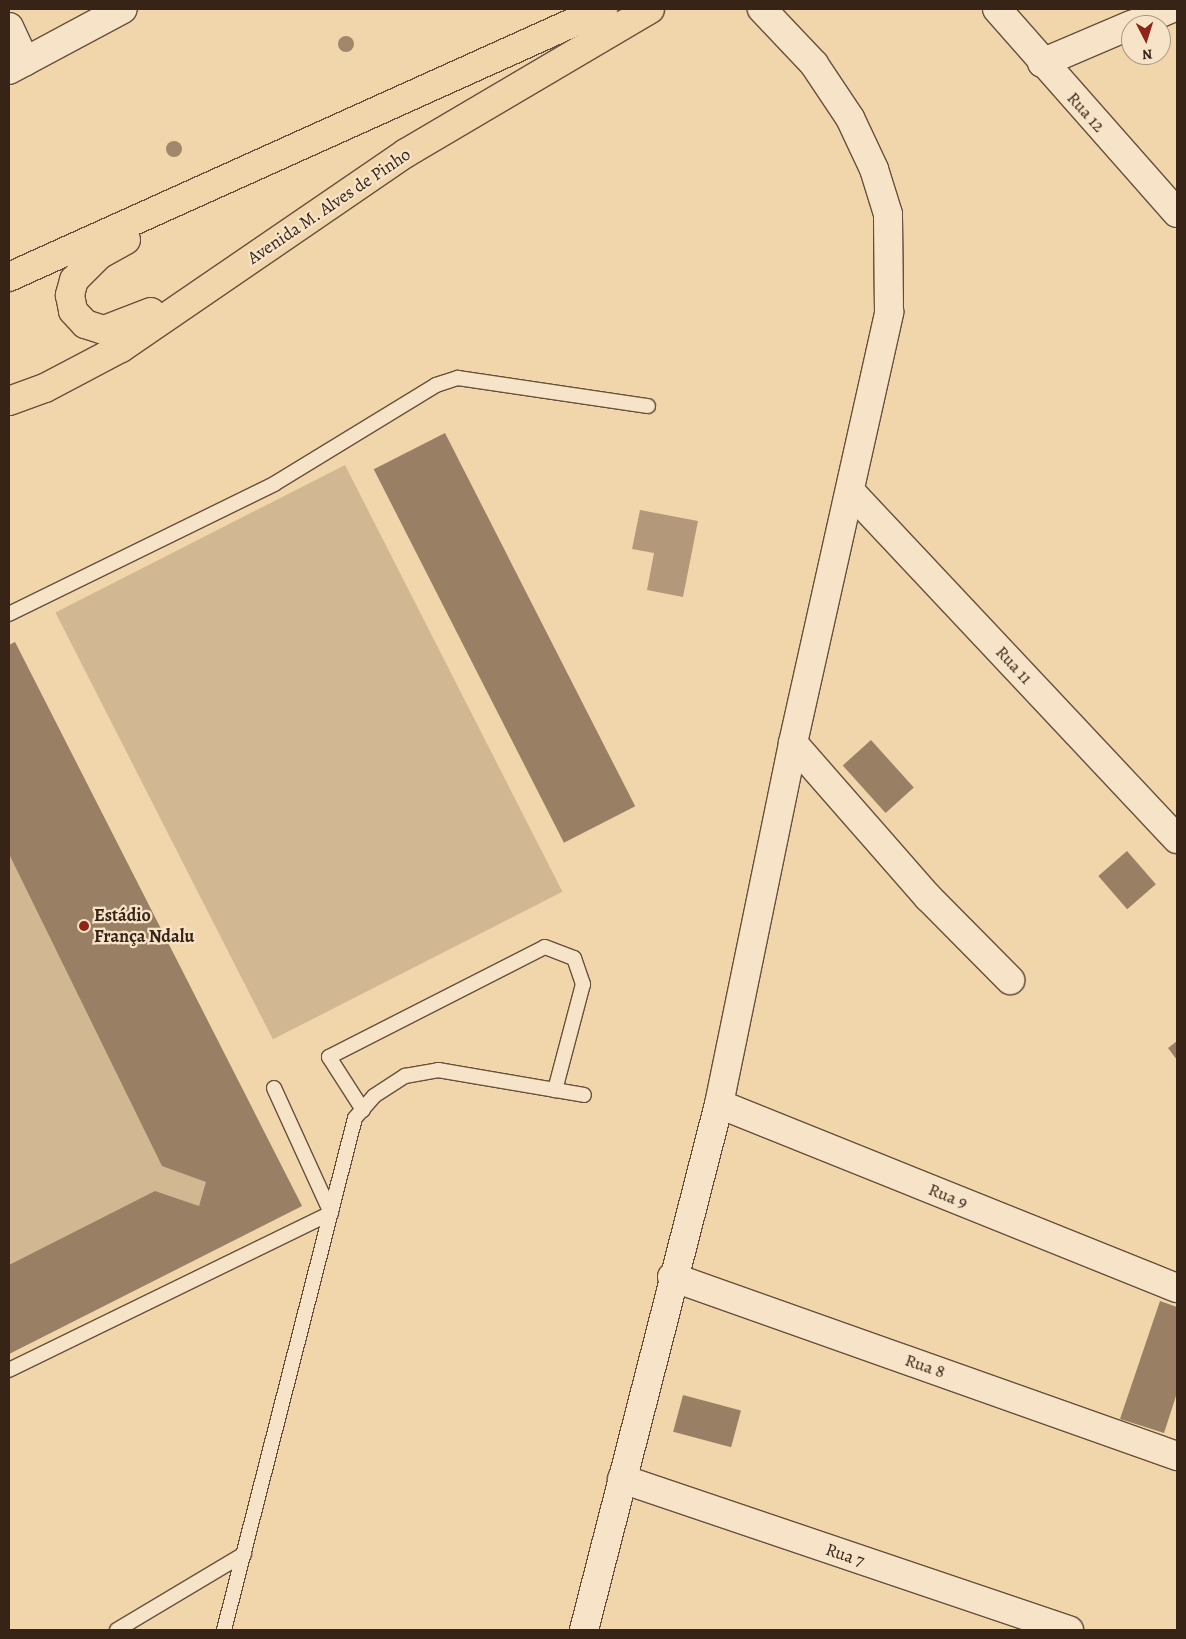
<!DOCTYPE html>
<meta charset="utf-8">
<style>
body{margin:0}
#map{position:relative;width:1186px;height:1639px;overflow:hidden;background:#f2d6ab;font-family:Alegreya,serif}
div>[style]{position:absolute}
.green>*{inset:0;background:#d2b892;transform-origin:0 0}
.water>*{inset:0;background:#b39979}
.building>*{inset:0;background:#998064;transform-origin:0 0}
.roads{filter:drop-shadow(1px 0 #66503c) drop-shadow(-1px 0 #66503c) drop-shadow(0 1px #66503c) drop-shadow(0 -1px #66503c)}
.service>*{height:14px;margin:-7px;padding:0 7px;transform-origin:7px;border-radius:7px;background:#f7e4c8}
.minor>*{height:28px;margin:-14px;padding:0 14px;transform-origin:14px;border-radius:14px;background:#f7e4c8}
.primary>*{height:28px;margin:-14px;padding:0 14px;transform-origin:14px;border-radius:14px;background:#f2d6ab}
.trees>*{width:16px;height:16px;margin:-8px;border-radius:50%;background:#a1886b}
.dots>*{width:14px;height:14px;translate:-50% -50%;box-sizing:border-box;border:2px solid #f7e4c8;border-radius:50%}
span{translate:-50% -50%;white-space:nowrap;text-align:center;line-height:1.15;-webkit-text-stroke:4.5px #f7e4c8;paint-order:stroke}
.street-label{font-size:18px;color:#382317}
.poi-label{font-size:18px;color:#382317;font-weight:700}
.left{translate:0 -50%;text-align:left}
.frame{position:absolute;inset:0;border:10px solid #382317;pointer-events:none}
.north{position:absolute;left:1121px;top:15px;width:50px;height:50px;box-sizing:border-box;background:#f7e4c8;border:1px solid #ab9781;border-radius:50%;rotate:175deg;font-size:14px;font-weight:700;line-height:20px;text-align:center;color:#382317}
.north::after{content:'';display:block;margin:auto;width:18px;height:22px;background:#8f2418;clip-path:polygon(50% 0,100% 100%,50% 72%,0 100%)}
</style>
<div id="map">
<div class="green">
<div style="left:345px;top:465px;width:479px;height:325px;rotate:63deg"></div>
<div style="clip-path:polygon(15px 642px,302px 1206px,9px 1354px,9px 645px)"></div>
</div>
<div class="water">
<div style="clip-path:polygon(640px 510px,698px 521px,683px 597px,647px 590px,654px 553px,632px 549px)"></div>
</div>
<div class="building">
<div style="left:445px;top:433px;width:419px;height:80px;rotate:63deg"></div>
<div style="clip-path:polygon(15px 642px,302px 1206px,9px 1354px,9px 1265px,155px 1191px,199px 1206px,206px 1182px,162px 1166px,9px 854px,9px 645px)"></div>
<div style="left:871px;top:740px;width:64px;height:38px;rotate:48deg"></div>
<div style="left:1127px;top:851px;width:44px;height:38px;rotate:49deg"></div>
<div style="clip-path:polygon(1177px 1041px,1177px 1060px,1168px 1048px)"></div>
<div style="clip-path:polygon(1160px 1301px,1177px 1307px,1177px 1393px,1164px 1433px,1120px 1419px)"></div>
<div style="left:683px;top:1395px;width:60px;height:38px;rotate:15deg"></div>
</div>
<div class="roads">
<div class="service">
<div style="left:9px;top:614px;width:295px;rotate:-26.1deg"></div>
<div style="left:274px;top:484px;width:190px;rotate:-31.4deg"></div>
<div style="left:436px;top:385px;width:23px;rotate:-18deg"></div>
<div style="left:458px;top:378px;width:192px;rotate:8.4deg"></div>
<div style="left:274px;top:1088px;width:137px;rotate:65.5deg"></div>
<div style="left:363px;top:1110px;width:63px;rotate:-122.7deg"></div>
<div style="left:329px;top:1057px;width:242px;rotate:-27deg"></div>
<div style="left:545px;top:947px;width:31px;rotate:21deg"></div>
<div style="left:574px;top:958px;width:28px;rotate:71deg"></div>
<div style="left:583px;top:984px;width:110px;rotate:104.8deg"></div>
<div style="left:9px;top:1370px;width:358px;rotate:-26deg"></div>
<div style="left:117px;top:1630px;width:148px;rotate:-30.9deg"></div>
<div style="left:224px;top:1630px;width:528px;rotate:-75.65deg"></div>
<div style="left:355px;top:1118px;width:29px;rotate:-49deg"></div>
<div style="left:374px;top:1096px;width:37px;rotate:-33deg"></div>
<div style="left:405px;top:1076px;width:34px;rotate:-10deg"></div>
<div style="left:438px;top:1070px;width:148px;rotate:9.7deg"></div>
</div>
<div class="minor">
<div style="left:997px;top:9px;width:272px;rotate:48.6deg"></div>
<div style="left:1132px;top:25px;width:41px;rotate:-22.8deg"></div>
<div style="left:9px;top:27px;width:38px;rotate:65deg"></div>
<div style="left:1042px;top:63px;width:97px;rotate:-23.1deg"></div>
<div style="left:9px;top:70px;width:129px;rotate:-28.2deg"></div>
<div style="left:851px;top:492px;width:476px;rotate:46.8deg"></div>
<div style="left:793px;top:743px;width:205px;rotate:48.8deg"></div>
<div style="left:928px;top:897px;width:117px;rotate:45.3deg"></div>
<div style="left:719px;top:1104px;width:494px;rotate:21.9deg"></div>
<div style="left:672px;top:1277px;width:536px;rotate:19.52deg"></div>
<div style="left:622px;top:1479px;width:472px;rotate:18.7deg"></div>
<div style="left:584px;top:1630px;width:543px;rotate:-75.61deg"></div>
<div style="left:719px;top:1104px;width:369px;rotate:-78.4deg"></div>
<div style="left:793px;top:743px;width:442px;rotate:-77.4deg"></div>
<div style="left:889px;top:312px;width:98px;rotate:-90.6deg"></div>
<div style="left:888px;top:214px;width:47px;rotate:-107.3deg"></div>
<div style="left:874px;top:169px;width:56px;rotate:-115.2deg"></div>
<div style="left:850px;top:118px;width:65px;rotate:-123.7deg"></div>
<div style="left:814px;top:64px;width:76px;rotate:-133.4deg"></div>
</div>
<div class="primary">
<div style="left:126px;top:240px;width:31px;rotate:151deg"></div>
<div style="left:99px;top:255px;width:35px;rotate:135deg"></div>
<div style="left:74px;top:280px;width:16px;rotate:105deg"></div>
<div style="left:70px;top:295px;width:16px;rotate:79deg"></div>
<div style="left:73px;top:311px;width:18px;rotate:47deg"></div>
<div style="left:85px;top:324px;width:20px;rotate:18deg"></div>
<div style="left:104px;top:330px;width:50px;rotate:-21deg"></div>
<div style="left:9px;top:277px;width:652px;rotate:-24.28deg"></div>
<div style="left:9px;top:401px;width:38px;rotate:-20deg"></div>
<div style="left:45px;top:388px;width:86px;rotate:-27.8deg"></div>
<div style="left:121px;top:348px;width:345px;rotate:-34.4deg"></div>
<div style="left:406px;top:153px;width:283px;rotate:-30.5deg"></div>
</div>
</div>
<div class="trees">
<div style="left:346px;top:44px"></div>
<div style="left:174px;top:149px"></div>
</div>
<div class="dots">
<div style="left:84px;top:926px;background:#8f2418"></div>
</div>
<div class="street-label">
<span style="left:1086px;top:112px;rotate:48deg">Rua 12</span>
<span style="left:329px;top:206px;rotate:-34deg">Avenida M. Alves de Pinho</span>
<span style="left:1014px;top:665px;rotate:47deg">Rua 11</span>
<span style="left:948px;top:1196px;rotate:22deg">Rua 9</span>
<span style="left:925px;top:1366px;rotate:19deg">Rua 8</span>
<span style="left:845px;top:1555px;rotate:19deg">Rua 7</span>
</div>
<div class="poi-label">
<span class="left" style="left:94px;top:926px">Estádio<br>França Ndalu</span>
</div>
<div class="frame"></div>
<div class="north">N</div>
</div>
